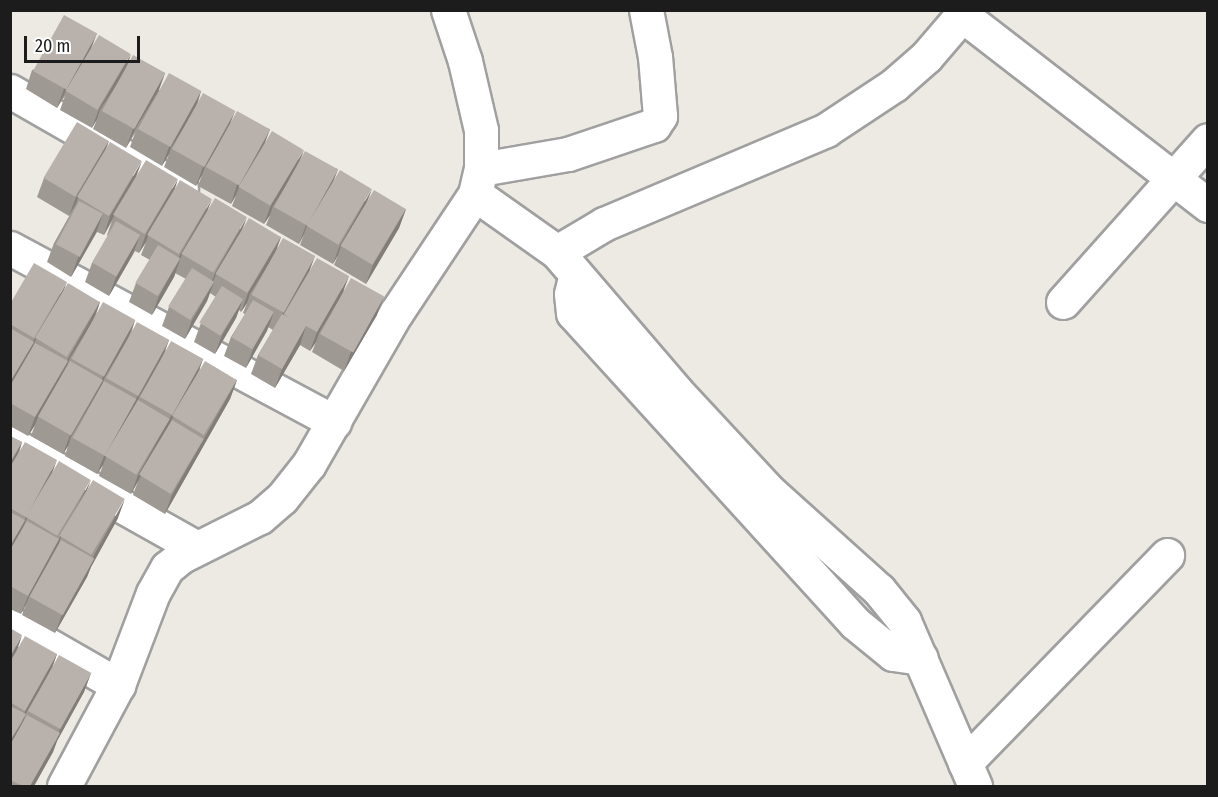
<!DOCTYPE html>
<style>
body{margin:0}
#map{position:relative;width:1218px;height:797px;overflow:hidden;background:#eceae2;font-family:"Fira Sans Condensed",sans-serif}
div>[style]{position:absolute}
.roads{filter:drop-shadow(2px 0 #a0a0a0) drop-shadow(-2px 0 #a0a0a0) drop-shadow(0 2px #a0a0a0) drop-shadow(0 -2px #a0a0a0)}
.minor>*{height:33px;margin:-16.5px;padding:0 16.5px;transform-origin:16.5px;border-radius:16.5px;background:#fff}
.wall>*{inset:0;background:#9f9994}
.shaded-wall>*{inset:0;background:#827d78}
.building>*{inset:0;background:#b9b2ac;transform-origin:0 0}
span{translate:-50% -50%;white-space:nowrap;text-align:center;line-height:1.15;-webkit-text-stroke:6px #fff;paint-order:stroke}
.frame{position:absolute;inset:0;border:12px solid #1c1c1c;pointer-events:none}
.scale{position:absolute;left:24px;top:36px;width:116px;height:27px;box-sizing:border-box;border:3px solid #1c1c1c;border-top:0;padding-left:8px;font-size:18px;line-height:21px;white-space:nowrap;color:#1c1c1c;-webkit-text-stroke:4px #fff;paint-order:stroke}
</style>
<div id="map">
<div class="roads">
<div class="minor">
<div style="left:10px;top:91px;width:197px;rotate:29.8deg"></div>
<div style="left:481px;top:169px;width:88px;rotate:-9.8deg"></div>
<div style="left:568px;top:154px;width:91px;rotate:-18.6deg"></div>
<div style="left:654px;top:125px;width:11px;rotate:-56deg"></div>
<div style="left:660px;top:116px;width:59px;rotate:-94.8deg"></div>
<div style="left:655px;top:57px;width:48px;rotate:-100.8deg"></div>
<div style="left:475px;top:194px;width:100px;rotate:35.3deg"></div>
<div style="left:557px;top:252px;width:183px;rotate:49.4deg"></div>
<div style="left:676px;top:391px;width:138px;rotate:47.1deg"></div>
<div style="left:770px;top:492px;width:147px;rotate:42deg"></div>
<div style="left:879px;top:590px;width:40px;rotate:51deg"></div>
<div style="left:904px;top:621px;width:180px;rotate:66.7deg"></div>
<div style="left:10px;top:248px;width:368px;rotate:28.2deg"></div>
<div style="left:557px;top:252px;width:55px;rotate:-30.8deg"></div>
<div style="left:604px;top:224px;width:241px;rotate:-22.9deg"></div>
<div style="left:826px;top:130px;width:82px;rotate:-33.5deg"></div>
<div style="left:894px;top:85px;width:43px;rotate:-41.2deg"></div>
<div style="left:926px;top:57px;width:55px;rotate:-49.4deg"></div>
<div style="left:962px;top:15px;width:311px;rotate:37.7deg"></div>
<div style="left:575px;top:277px;width:17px;rotate:103deg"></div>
<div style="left:571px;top:294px;width:19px;rotate:84deg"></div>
<div style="left:573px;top:313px;width:419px;rotate:47.7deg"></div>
<div style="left:855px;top:623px;width:49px;rotate:39.2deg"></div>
<div style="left:893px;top:654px;width:28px;rotate:8deg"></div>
<div style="left:1063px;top:302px;width:217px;rotate:-48.2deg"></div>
<div style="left:10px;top:443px;width:214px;rotate:29.3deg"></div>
<div style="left:10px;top:623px;width:125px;rotate:29.9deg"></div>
<div style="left:965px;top:763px;width:290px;rotate:-45.8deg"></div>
<div style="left:64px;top:786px;width:115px;rotate:-61.9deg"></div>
<div style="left:118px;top:685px;width:98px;rotate:-69.2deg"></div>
<div style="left:153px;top:593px;width:29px;rotate:-61deg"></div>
<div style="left:167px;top:568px;width:19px;rotate:-39deg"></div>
<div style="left:182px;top:556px;width:87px;rotate:-26.6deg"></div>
<div style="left:260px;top:517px;width:29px;rotate:-41deg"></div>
<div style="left:282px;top:498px;width:43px;rotate:-51.5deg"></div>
<div style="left:309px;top:464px;width:174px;rotate:-60.1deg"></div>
<div style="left:396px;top:313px;width:143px;rotate:-56.4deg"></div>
<div style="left:475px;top:194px;width:26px;rotate:-77deg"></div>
<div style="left:481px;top:169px;width:39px;rotate:-90deg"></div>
<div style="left:481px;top:130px;width:71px;rotate:-103.1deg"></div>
<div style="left:465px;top:61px;width:54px;rotate:-108.4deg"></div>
</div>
</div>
<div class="wall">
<div style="clip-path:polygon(90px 50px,128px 63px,165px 73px,159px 90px,201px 91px,198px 102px,231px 122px,270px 129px,265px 142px,300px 160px,338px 169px,333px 182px,367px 202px,406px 209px,399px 228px,366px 284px,334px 265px,338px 255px,333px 264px,300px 245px,304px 234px,299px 244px,266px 225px,270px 215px,264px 224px,232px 206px,236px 195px,231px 204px,198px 186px,202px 175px,196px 186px,164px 167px,169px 154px,162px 166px,130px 147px,135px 133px,126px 148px,93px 129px,97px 119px,92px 128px,60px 110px,65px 96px,57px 108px,26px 89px,32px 70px)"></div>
<div style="clip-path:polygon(109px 141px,105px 151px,136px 178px,175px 189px,242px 230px,281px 237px,277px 247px,310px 270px,344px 290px,377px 315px,344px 371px,312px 352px,316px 342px,310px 351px,300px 345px,275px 388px,251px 374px,258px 355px,273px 330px,268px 327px,246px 368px,224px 356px,231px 337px,245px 314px,243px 313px,247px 303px,241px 312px,239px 310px,236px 318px,215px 354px,194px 342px,201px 323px,216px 297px,210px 293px,207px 301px,185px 339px,162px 326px,169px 307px,186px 279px,175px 273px,179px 263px,174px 277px,152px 315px,129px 302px,136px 283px,150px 260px,141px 255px,146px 242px,139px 253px,135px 251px,109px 296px,85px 282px,92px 263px,108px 236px,107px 235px,112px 221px,104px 235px,97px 232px,71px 277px,47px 262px,54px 243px,76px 204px,69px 216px,37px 197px,44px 178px)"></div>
<div style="clip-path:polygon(63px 293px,100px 302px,96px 315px,135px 320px,132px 331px,169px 340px,165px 351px,203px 359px,198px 374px,237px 380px,230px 399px,165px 514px,133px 495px,138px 481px,131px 494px,99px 476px,103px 465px,97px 474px,65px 456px,68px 446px,63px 454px,31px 436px,35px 425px,28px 436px,10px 426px,10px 304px)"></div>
<div style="clip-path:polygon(10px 436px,22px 442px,19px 453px,87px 491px,118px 518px,91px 567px,87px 577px,55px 633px,22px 615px,26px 604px,21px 614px,10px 609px)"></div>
<div style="clip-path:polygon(10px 628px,17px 650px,57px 654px,53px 666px,91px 673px,84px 692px,57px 741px,53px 752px,34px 786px,10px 786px)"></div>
</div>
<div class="shaded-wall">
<div style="clip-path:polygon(97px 33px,90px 52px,66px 91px,57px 108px,64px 89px)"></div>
<div style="clip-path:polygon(131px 54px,125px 72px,100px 110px,97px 119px,92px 128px,99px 109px)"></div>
<div style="clip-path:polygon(165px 73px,158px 92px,136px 128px,126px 148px,133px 129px)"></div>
<div style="clip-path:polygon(201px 91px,195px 110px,171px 148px,169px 154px,162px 166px,169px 147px)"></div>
<div style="clip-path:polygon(235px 111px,228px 130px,205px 167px,202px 175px,196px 186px,203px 167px)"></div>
<div style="clip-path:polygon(270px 129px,263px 148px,239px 187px,236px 195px,231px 204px,237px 185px)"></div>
<div style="clip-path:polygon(109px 141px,102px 160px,78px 198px,76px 204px,69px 216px,76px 197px)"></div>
<div style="clip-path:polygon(304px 150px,297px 169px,273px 206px,270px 215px,264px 224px,271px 205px)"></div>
<div style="clip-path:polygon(142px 161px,135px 180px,114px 216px,104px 235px,110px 216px)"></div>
<div style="clip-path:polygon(338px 169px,331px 188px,307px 226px,304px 234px,299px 244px,306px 225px)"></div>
<div style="clip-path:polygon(178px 179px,172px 198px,148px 236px,146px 242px,139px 253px,146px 234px)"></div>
<div style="clip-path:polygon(372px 189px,365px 208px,341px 246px,338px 255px,333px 264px,340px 245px)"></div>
<div style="clip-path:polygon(212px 199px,205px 217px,182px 254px,174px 277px,152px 315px,159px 296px,176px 265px,180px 255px)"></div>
<div style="clip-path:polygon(406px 209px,399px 228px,366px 284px,373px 265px)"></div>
<div style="clip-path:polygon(103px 214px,96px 233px,71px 277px,78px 258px)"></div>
<div style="clip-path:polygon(247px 217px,240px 236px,216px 274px,213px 282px,208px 292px,215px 273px)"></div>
<div style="clip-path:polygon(140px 235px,133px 254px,109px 296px,116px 277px)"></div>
<div style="clip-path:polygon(281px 237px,274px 256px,250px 294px,247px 303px,241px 312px,248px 293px)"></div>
<div style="clip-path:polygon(315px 256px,308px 275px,284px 314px,281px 322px,276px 331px,283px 312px)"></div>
<div style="clip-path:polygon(349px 276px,342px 295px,319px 333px,316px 342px,310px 351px,317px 332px)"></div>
<div style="clip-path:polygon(67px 282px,60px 301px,36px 339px,33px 347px,10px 389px,10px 382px)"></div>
<div style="clip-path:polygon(214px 282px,207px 301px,185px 339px,192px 320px)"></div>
<div style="clip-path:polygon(384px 296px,377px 315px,344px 371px,351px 352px)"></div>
<div style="clip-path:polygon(243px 299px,236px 318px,215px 354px,222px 335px)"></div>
<div style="clip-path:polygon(100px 302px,93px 321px,70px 358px,67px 366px,38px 417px,35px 425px,28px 436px,35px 417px)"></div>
<div style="clip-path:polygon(274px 312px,267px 331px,246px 368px,253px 349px)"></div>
<div style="clip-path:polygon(135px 320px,128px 339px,105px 377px,103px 383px,71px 437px,68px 446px,63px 454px,70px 435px,99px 386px,103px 376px)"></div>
<div style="clip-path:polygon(306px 326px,300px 345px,275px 388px,282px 369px)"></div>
<div style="clip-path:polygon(169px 340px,162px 359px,139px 397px,136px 405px,106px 457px,103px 465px,97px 474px,104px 456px)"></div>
<div style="clip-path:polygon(203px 359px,196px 378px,173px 417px,171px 422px,131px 494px,138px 475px)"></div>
<div style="clip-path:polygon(237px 380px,230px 399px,165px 514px,172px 495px)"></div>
<div style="clip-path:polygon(22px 442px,16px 461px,10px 470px,10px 463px)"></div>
<div style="clip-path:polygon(57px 460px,50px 479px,27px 518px,24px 525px,10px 553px,10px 546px,23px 524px,26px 517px)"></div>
<div style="clip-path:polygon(91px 480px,84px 499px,61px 537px,59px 544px,29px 597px,26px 604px,21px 614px,28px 596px)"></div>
<div style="clip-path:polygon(125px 499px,118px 518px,91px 567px,87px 577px,55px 633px,62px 615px,90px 565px,94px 555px)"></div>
<div style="clip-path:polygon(22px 635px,16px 654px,10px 663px,10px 657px)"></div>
<div style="clip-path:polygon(57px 654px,50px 673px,27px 711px,19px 733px,10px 748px,10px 741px,22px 722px,25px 711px)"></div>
<div style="clip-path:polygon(91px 673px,84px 692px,57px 741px,53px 752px,34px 786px,30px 786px,56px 740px,60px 729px)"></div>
</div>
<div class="building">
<div style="left:64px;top:15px;width:38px;height:64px;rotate:29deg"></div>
<div style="left:99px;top:35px;width:37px;height:65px;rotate:31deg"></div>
<div style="left:133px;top:55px;width:37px;height:64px;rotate:29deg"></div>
<div style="left:169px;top:73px;width:37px;height:64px;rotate:29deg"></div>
<div style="left:203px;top:93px;width:37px;height:64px;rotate:29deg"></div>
<div style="left:237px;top:111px;width:38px;height:64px;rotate:29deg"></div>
<div style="left:77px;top:122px;width:37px;height:65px;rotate:31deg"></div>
<div style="left:272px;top:131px;width:37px;height:65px;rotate:31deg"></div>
<div style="left:110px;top:142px;width:37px;height:64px;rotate:31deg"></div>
<div style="left:305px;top:151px;width:38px;height:64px;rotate:29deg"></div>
<div style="left:146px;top:160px;width:37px;height:64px;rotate:31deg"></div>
<div style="left:340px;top:170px;width:37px;height:65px;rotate:31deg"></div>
<div style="left:180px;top:180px;width:37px;height:64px;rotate:31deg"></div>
<div style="left:374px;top:190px;width:37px;height:65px;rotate:31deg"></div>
<div style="left:215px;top:198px;width:37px;height:65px;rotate:31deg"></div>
<div style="left:79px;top:201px;width:27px;height:49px;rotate:28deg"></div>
<div style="left:249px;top:218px;width:37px;height:65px;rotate:31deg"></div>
<div style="left:116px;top:221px;width:28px;height:48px;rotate:30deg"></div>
<div style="left:283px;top:238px;width:37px;height:65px;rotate:29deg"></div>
<div style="left:158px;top:245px;width:26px;height:44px;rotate:31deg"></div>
<div style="clip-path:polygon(317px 258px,349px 276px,317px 332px,306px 326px,282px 369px,258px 355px,282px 314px,290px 318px,284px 314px)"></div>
<div style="clip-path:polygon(34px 263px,67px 282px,34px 338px,10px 324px,10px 304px)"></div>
<div style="left:192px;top:268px;width:26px;height:45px;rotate:32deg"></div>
<div style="left:351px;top:278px;width:38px;height:64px;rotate:29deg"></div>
<div style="left:68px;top:283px;width:37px;height:64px;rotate:31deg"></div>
<div style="left:222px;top:286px;width:25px;height:43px;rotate:32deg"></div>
<div style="left:253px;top:300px;width:24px;height:43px;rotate:30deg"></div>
<div style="left:103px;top:302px;width:37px;height:65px;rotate:29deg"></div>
<div style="left:137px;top:322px;width:37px;height:64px;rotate:29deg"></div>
<div style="clip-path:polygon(10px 328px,34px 342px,10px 382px)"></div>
<div style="left:171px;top:341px;width:37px;height:64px;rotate:29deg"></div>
<div style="clip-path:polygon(35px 343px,68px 361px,35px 417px,10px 403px,10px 386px)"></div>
<div style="left:70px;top:361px;width:38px;height:64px;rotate:30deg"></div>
<div style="left:205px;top:361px;width:37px;height:64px;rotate:31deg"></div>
<div style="left:104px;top:381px;width:37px;height:65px;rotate:29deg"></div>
<div style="left:138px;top:400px;width:37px;height:65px;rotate:31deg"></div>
<div style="left:172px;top:420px;width:37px;height:64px;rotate:31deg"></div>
<div style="clip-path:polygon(10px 436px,22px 442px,10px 463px)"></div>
<div style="clip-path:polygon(25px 442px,57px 460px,26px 517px,10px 508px,10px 467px)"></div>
<div style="left:59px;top:461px;width:37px;height:65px;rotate:31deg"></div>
<div style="left:93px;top:480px;width:37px;height:65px;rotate:31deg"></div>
<div style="clip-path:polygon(10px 512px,25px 520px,10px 546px)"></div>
<div style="clip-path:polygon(27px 521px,59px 539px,28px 596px,10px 586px,10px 550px)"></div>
<div style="left:61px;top:540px;width:38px;height:65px;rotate:29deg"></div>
<div style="clip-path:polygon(10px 628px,22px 635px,10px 657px)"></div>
<div style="clip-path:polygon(25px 636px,57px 654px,25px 711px,10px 702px,10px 662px)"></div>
<div style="left:59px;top:655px;width:37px;height:64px;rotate:29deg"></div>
<div style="clip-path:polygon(10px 706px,26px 714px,10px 741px)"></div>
<div style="clip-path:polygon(27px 715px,60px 733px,30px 786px,23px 786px,10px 780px,10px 745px)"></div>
</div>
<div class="frame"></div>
<div class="scale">20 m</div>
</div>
